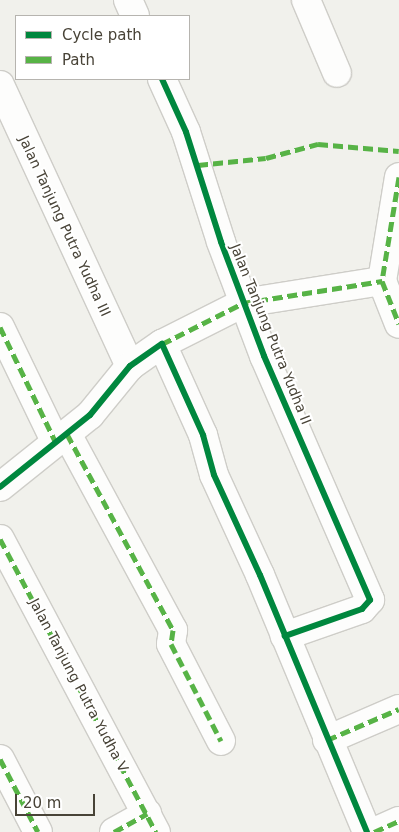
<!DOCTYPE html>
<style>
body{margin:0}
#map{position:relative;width:399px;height:832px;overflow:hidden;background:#f1f1ec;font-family:"DejaVu Sans",sans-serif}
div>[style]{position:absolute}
.roads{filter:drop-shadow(1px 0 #cecdc8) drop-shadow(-1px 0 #cecdc8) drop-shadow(0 1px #cecdc8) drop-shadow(0 -1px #cecdc8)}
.street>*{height:28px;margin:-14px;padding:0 14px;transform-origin:14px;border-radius:14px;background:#fdfdfc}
.quiet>*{height:5px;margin-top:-2.5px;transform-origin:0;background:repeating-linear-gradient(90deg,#57b346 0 10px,transparent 0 15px)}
.cycleway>*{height:6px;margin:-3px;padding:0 3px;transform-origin:3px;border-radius:3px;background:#00873e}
span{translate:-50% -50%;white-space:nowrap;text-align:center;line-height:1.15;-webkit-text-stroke:4px #fff;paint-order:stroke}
.street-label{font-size:14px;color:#484337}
.legend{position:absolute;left:15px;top:15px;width:175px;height:65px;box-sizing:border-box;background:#fff;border:1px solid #b6b4af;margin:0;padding:6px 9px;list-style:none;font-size:15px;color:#484337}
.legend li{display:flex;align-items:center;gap:10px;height:25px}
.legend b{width:25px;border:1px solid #b6b4af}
.scale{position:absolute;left:15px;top:794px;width:80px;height:22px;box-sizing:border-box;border:2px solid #484337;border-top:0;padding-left:6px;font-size:15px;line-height:18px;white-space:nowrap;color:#484337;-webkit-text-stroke:4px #fff;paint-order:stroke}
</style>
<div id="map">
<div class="roads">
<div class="street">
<div style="left:128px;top:0;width:17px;rotate:66deg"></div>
<div style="left:306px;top:0;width:79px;rotate:67deg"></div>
<div style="left:162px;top:79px;width:58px;rotate:65.6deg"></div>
<div style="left:186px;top:132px;width:115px;rotate:72.3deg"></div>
<div style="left:221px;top:242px;width:122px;rotate:69.3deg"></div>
<div style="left:264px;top:356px;width:266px;rotate:66.5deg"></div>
<div style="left:370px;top:600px;width:12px;rotate:132deg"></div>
<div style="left:362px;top:609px;width:82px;rotate:160.7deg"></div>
<div style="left:0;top:85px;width:310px;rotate:65.2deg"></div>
<div style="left:399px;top:177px;width:105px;rotate:99.3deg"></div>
<div style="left:382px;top:281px;width:46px;rotate:68.4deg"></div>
<div style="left:0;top:327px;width:127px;rotate:64.2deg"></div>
<div style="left:162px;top:344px;width:91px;rotate:-26.8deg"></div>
<div style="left:243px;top:303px;width:141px;rotate:-9deg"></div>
<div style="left:67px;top:434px;width:223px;rotate:61.6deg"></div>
<div style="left:173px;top:630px;width:14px;rotate:98deg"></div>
<div style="left:171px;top:644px;width:109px;rotate:62.7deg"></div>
<div style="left:0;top:487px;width:115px;rotate:-38.7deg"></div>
<div style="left:90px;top:415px;width:63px;rotate:-50.8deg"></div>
<div style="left:130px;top:366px;width:39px;rotate:-35deg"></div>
<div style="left:162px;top:344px;width:100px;rotate:65.7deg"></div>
<div style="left:203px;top:435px;width:41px;rotate:74.6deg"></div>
<div style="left:214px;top:475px;width:110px;rotate:65.3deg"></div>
<div style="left:260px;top:575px;width:278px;rotate:67.4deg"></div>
<div style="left:0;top:539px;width:332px;rotate:62deg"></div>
<div style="left:327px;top:740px;width:78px;rotate:-23.3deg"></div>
<div style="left:0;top:759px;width:82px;rotate:62.5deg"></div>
<div style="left:114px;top:832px;width:38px;rotate:-29deg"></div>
<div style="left:374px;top:832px;width:27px;rotate:-24deg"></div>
</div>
</div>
<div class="quiet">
<div style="left:198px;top:165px;width:68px;rotate:-5.9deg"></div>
<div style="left:266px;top:158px;width:54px;rotate:-15.1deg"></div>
<div style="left:318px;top:144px;width:81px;rotate:4.9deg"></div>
<div style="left:399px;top:177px;width:105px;rotate:99.3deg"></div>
<div style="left:382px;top:281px;width:46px;rotate:68.4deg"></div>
<div style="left:0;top:327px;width:127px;rotate:64.2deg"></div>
<div style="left:162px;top:344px;width:91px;rotate:-26.8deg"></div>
<div style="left:243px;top:303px;width:141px;rotate:-9deg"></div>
<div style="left:67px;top:434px;width:223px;rotate:61.6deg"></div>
<div style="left:173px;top:630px;width:14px;rotate:98deg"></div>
<div style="left:171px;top:644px;width:109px;rotate:62.7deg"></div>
<div style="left:0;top:539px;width:332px;rotate:62deg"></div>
<div style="left:327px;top:740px;width:78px;rotate:-23.3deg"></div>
<div style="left:0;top:759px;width:82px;rotate:62.5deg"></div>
<div style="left:114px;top:832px;width:38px;rotate:-29deg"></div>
<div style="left:374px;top:832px;width:27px;rotate:-24deg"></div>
</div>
<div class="cycleway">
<div style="left:162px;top:79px;width:58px;rotate:65.6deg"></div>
<div style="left:186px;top:132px;width:115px;rotate:72.3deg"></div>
<div style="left:221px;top:242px;width:122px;rotate:69.3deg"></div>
<div style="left:264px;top:356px;width:266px;rotate:66.5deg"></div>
<div style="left:370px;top:600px;width:12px;rotate:132deg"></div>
<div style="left:362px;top:609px;width:82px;rotate:160.7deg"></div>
<div style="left:0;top:487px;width:115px;rotate:-38.7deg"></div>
<div style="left:90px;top:415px;width:63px;rotate:-50.8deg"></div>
<div style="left:130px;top:366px;width:39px;rotate:-35deg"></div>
<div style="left:162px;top:344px;width:100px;rotate:65.7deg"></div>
<div style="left:203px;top:435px;width:41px;rotate:74.6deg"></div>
<div style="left:214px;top:475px;width:110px;rotate:65.3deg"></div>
<div style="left:260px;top:575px;width:278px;rotate:67.4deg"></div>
</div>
<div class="street-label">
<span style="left:65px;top:226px;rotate:65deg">Jalan Tanjung Putra Yudha III</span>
<span style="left:271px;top:334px;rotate:68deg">Jalan Tanjung Putra Yudha II</span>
<span style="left:79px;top:685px;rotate:62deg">Jalan Tanjung Putra Yudha V</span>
</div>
<ul class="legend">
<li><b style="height:6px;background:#00873e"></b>Cycle path</li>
<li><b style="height:6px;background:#57b346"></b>Path</li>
</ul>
<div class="scale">20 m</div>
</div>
